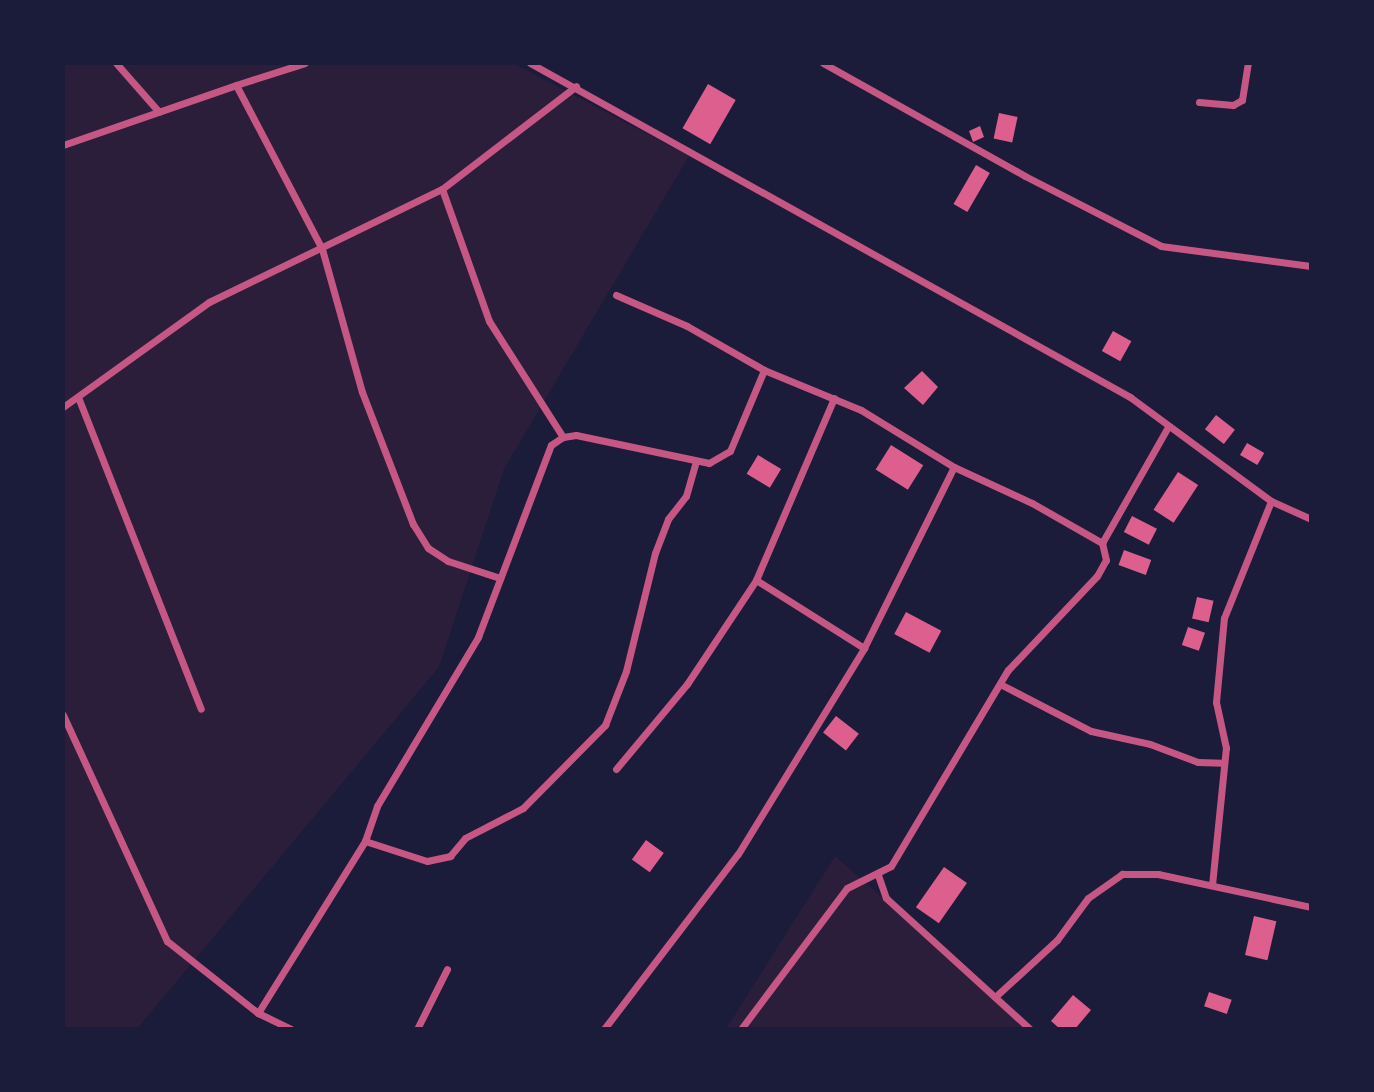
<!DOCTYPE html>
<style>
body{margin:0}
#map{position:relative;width:1374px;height:1092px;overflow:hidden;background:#1b1b3a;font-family:"Roboto Condensed",sans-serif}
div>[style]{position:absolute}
.green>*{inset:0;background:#2a1e3b}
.building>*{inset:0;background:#dd5f8e;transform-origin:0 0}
.minor>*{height:7px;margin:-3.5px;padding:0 3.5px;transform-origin:3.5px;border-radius:3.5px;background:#c65784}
span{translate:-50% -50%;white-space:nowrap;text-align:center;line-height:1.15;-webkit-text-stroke:5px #1b1b3a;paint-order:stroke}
.frame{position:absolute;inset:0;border:65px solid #1b1b3a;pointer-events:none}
</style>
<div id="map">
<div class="green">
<div style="clip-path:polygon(63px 63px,513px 63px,689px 156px,504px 469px,439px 667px,137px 1029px,63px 1029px)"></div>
<div style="clip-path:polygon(835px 856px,1032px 1029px,726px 1029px)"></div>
</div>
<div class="building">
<div style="left:708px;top:84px;width:32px;height:51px;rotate:30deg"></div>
<div style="left:999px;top:113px;width:19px;height:26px;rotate:12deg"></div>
<div style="clip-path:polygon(980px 126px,984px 137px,973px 142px,969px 131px)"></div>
<div style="left:976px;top:165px;width:16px;height:45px;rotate:30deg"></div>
<div style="left:1113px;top:331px;width:21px;height:23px;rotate:29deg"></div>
<div style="clip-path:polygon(922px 371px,938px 387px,923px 405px,904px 388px)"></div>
<div style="left:1216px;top:415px;width:24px;height:18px;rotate:38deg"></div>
<div style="left:1247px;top:443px;width:20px;height:14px;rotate:30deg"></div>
<div style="left:891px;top:445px;width:38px;height:29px;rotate:32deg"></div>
<div style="left:758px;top:455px;width:27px;height:22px;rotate:31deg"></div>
<div style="left:1178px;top:472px;width:24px;height:45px;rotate:33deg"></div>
<div style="left:1132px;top:516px;width:28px;height:18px;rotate:27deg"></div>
<div style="left:1124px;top:550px;width:29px;height:16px;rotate:20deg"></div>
<div style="left:1197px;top:597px;width:17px;height:22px;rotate:13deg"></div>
<div style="left:906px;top:612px;width:40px;height:25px;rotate:28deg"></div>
<div style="left:1188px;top:627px;width:18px;height:19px;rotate:19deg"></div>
<div style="left:836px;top:716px;width:29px;height:21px;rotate:38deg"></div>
<div style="left:646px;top:840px;width:22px;height:24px;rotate:36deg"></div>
<div style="left:944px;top:867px;width:28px;height:49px;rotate:35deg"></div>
<div style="left:1254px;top:916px;width:23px;height:40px;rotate:13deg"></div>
<div style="left:1209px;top:992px;width:24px;height:15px;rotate:19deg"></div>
<div style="clip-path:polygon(1073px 995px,1091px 1010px,1075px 1029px,1060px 1029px,1051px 1021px)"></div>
</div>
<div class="minor">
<div style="left:116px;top:63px;width:65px;rotate:48.7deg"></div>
<div style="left:530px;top:63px;width:687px;rotate:29.1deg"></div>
<div style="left:1130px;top:397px;width:175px;rotate:36.4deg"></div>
<div style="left:1271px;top:501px;width:44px;rotate:24.2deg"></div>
<div style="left:823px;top:63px;width:231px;rotate:29.2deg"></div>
<div style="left:1025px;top:176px;width:153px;rotate:27.2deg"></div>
<div style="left:1161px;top:246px;width:151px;rotate:7.6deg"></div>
<div style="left:236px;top:85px;width:72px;rotate:-17.7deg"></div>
<div style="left:1199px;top:102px;width:34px;rotate:5deg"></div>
<div style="left:1233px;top:105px;width:10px;rotate:-29deg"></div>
<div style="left:1242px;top:100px;width:37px;rotate:-81deg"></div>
<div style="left:63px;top:145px;width:183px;rotate:-19.1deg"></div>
<div style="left:236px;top:85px;width:185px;rotate:62.3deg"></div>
<div style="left:322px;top:249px;width:148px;rotate:74.4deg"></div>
<div style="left:362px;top:392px;width:142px;rotate:68.9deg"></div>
<div style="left:413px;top:524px;width:28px;rotate:58deg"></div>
<div style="left:428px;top:548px;width:24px;rotate:33deg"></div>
<div style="left:448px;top:561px;width:55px;rotate:18.1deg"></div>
<div style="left:442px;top:189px;width:140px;rotate:70.4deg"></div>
<div style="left:489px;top:321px;width:138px;rotate:57.5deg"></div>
<div style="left:616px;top:295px;width:77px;rotate:23.6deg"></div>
<div style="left:687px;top:326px;width:89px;rotate:29.7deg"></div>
<div style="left:764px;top:370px;width:105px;rotate:22.4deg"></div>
<div style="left:861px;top:410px;width:109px;rotate:31.5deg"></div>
<div style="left:78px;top:397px;width:335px;rotate:68.5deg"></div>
<div style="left:63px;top:407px;width:180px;rotate:-35.7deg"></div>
<div style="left:209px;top:302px;width:259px;rotate:-25.9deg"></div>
<div style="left:442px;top:189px;width:169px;rotate:-37.5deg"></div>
<div style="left:756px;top:580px;width:128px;rotate:32.2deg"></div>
<div style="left:1000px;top:684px;width:102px;rotate:27.3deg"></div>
<div style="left:1091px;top:731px;width:60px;rotate:12.4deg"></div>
<div style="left:1150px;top:744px;width:51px;rotate:20.6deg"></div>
<div style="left:1198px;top:762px;width:24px;rotate:2deg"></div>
<div style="left:63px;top:715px;width:249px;rotate:65.3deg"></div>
<div style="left:167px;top:941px;width:116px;rotate:38.4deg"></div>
<div style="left:258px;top:1013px;width:37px;rotate:26deg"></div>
<div style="left:616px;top:769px;width:111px;rotate:-50.1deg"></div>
<div style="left:687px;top:684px;width:125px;rotate:-56.4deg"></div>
<div style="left:756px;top:580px;width:198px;rotate:-66.8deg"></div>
<div style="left:365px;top:841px;width:65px;rotate:17.9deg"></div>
<div style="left:427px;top:861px;width:24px;rotate:-12deg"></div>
<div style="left:450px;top:856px;width:23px;rotate:-50deg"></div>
<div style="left:465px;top:838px;width:65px;rotate:-27.3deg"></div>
<div style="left:523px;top:808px;width:117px;rotate:-45.3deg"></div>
<div style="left:605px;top:725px;width:58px;rotate:-68.7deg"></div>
<div style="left:626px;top:671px;width:122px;rotate:-76.2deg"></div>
<div style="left:655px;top:553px;width:36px;rotate:-69deg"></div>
<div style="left:668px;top:519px;width:29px;rotate:-52deg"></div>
<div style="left:686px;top:496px;width:35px;rotate:-74deg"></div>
<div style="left:878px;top:875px;width:24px;rotate:71deg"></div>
<div style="left:886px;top:898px;width:195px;rotate:42.3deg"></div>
<div style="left:1212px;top:885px;width:138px;rotate:-84.2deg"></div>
<div style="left:1226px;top:748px;width:47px;rotate:-102.3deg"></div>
<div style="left:1216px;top:702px;width:84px;rotate:-84.6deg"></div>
<div style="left:1224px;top:618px;width:126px;rotate:-68.1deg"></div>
<div style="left:995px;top:997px;width:84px;rotate:-42.6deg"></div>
<div style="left:1057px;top:940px;width:52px;rotate:-53.6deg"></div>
<div style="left:1088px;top:898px;width:42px;rotate:-35.2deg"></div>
<div style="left:1122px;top:874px;width:36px"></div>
<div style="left:1158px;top:874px;width:157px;rotate:12.2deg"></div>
<div style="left:258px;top:1013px;width:203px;rotate:-58.1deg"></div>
<div style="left:365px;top:841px;width:37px;rotate:-71deg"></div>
<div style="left:377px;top:806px;width:197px;rotate:-59.1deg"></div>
<div style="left:478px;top:637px;width:205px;rotate:-69.2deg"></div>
<div style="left:551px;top:445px;width:14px;rotate:-34deg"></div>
<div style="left:563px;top:437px;width:13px;rotate:-9deg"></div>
<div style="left:576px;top:435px;width:136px;rotate:11.9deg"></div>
<div style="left:709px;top:463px;width:24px;rotate:-30deg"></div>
<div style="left:730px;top:451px;width:88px;rotate:-67.2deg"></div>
<div style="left:417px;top:1029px;width:67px;rotate:-63.4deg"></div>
<div style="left:604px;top:1029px;width:220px;rotate:-52.6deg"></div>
<div style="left:738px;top:854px;width:241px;rotate:-58.5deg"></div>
<div style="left:864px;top:648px;width:202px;rotate:-63.6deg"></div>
<div style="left:954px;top:467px;width:86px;rotate:24.8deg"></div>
<div style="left:1032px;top:503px;width:81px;rotate:29.7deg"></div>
<div style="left:741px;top:1029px;width:176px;rotate:-53.1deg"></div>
<div style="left:847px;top:888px;width:49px;rotate:-26.6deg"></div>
<div style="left:891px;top:866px;width:228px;rotate:-59.2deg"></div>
<div style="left:1008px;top:670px;width:129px;rotate:-46.6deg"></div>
<div style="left:1097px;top:576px;width:18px;rotate:-61deg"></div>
<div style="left:1106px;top:560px;width:17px;rotate:-103deg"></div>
<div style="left:1102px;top:543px;width:133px;rotate:-60.4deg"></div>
</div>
<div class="frame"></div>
</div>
